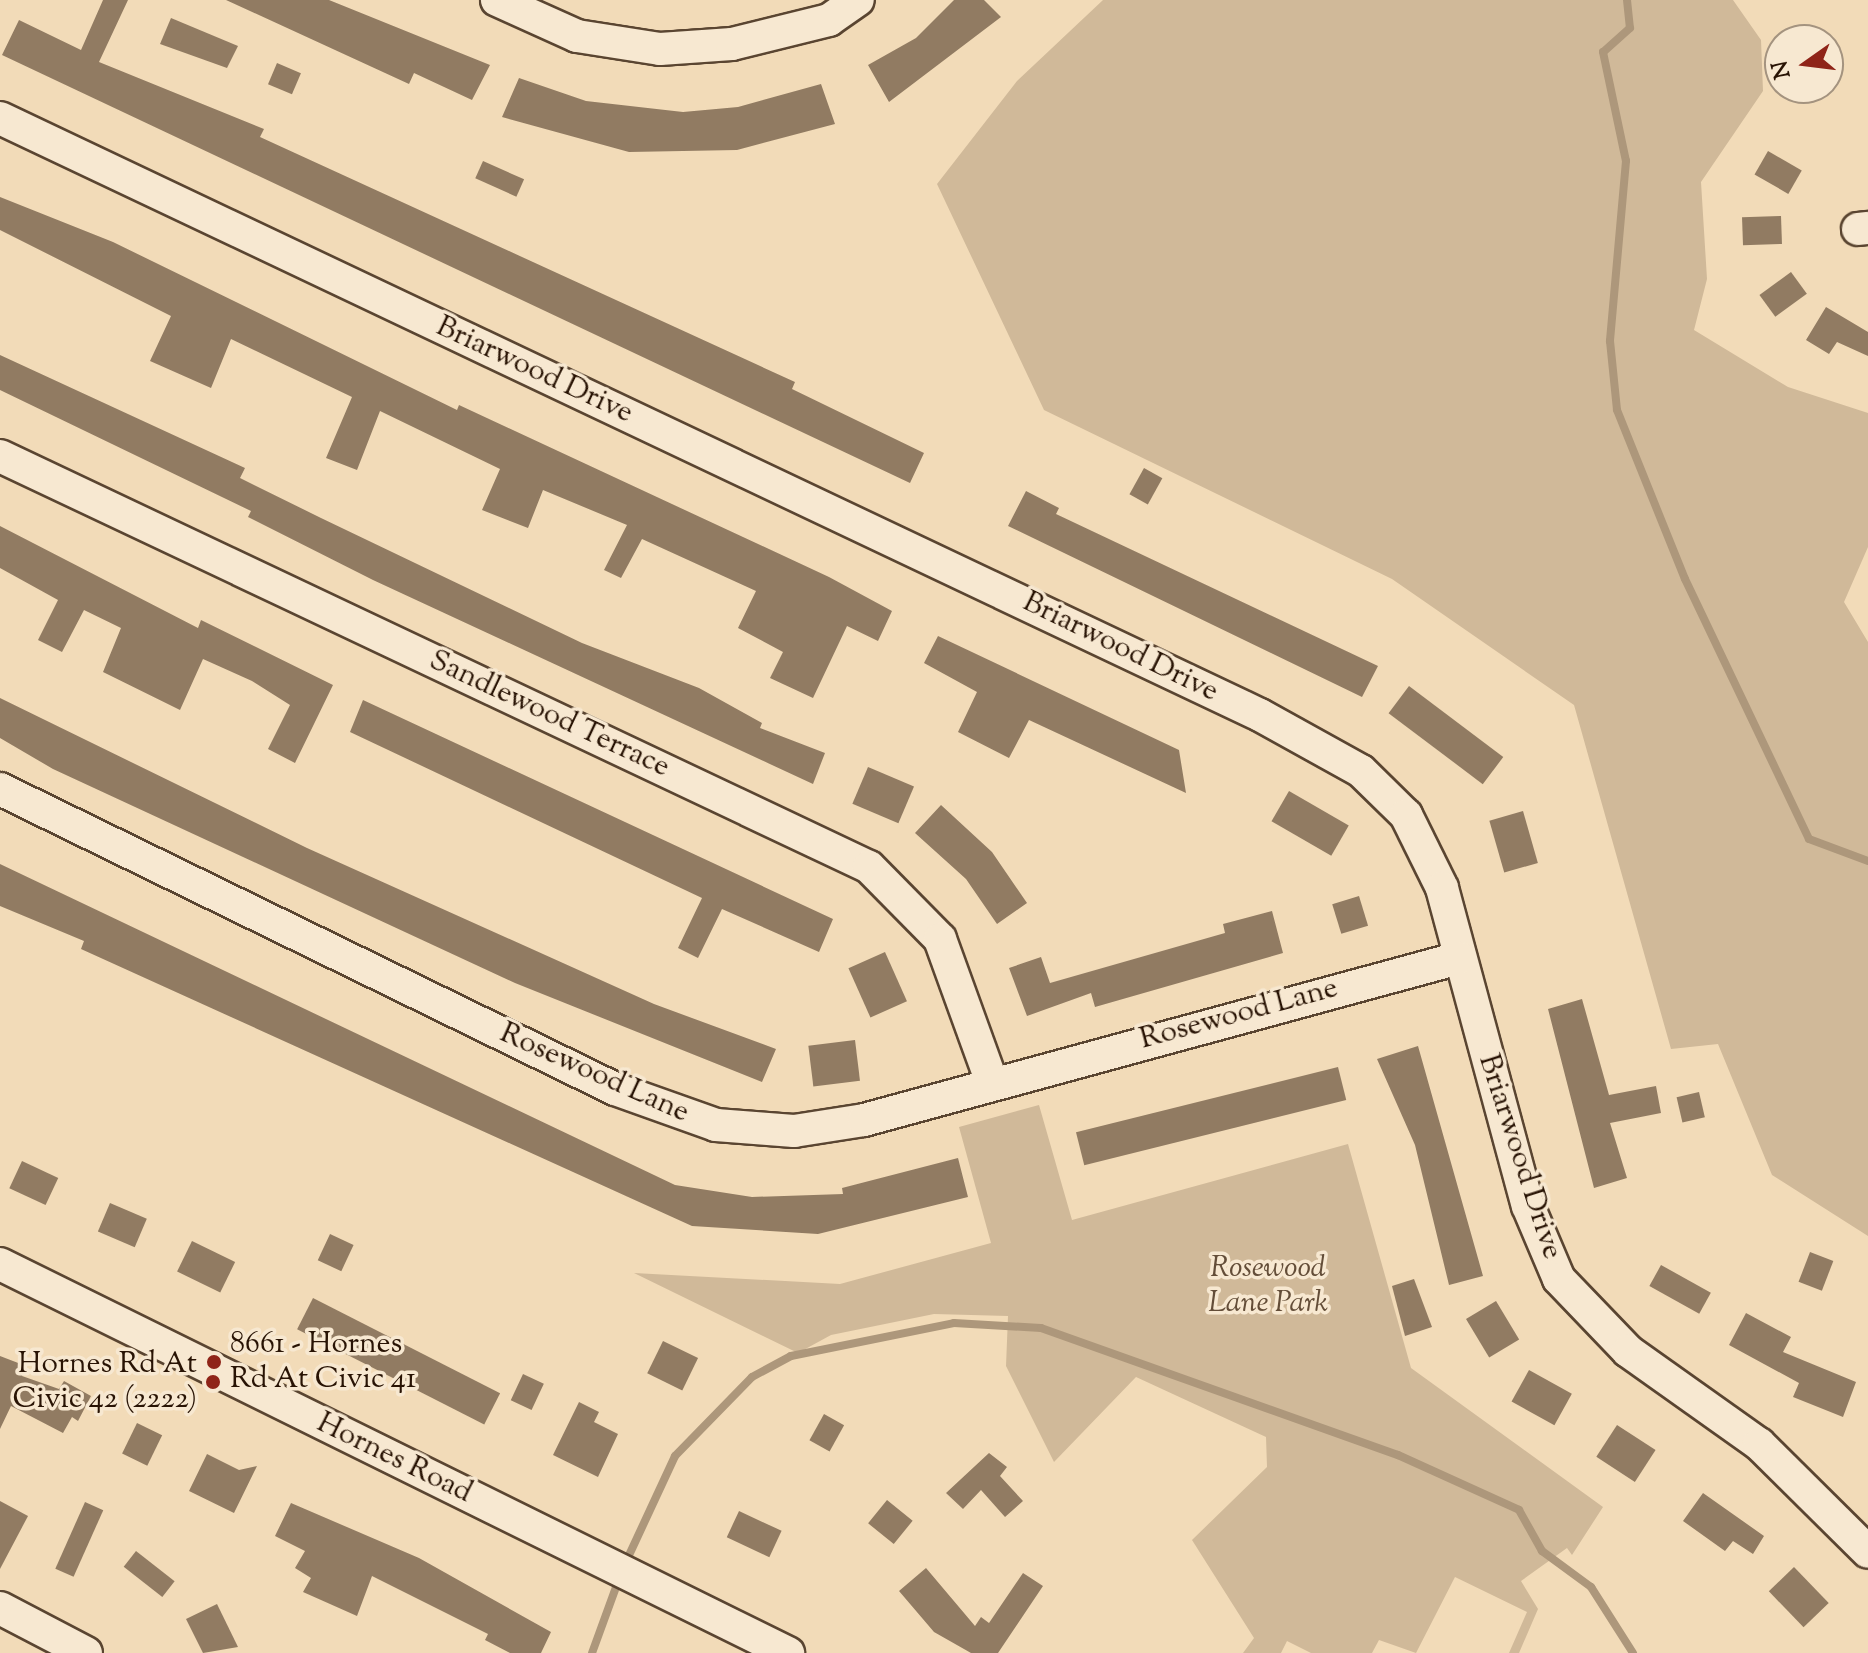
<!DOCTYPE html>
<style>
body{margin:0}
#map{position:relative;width:1868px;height:1653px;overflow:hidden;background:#f2dbb8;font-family:"Sorts Mill Goudy",serif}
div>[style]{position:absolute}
.green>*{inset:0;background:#d0b999}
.stream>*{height:8px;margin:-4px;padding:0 4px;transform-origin:4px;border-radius:4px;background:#ad977b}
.building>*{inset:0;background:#917b62;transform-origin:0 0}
.roads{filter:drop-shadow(2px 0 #5a4531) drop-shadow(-2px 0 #5a4531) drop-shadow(0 2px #5a4531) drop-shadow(0 -2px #5a4531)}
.minor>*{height:32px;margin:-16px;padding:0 16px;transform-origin:16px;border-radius:16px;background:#f7e8d1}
.dots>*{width:22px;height:22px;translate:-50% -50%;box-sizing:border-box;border:4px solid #f7e8d1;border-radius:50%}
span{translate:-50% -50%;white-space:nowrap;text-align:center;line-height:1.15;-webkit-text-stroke:7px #f7e8d1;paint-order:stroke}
.street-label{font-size:30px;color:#281304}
.park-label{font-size:30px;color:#634d38;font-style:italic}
.poi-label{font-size:30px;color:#281304}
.left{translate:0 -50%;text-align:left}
.right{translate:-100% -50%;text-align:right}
.north{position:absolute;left:1764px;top:24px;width:80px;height:80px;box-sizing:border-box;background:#f7e8d1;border:2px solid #a4937f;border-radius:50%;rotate:256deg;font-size:22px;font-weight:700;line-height:32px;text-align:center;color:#281304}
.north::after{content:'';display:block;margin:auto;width:28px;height:36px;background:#8f2418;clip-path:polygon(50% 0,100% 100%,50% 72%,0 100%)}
</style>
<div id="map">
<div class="green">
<div style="clip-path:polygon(1103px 0,1733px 0,1761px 40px,1763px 91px,1701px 182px,1707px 279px,1694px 330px,1788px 387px,1868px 413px,1868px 547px,1844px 602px,1868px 642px,1868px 1236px,1772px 1175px,1718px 1044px,1671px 1049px,1574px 705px,1392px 579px,1044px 410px,937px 184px,1017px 81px)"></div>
<div style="clip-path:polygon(1039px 1105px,1072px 1220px,1348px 1144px,1411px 1368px,1603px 1507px,1572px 1555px,1567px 1548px,1521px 1581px,1538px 1609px,1519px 1653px,1509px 1653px,1527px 1612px,1455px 1577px,1416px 1653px,1379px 1640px,1372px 1653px,1311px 1653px,1287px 1641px,1281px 1653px,1243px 1653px,1254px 1638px,1192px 1540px,1267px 1467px,1266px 1437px,1136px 1377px,1054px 1462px,1006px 1366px,1008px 1316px,934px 1314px,831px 1335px,798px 1353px,634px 1273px,840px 1284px,991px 1243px,959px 1127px)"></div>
</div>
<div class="stream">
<div style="left:1627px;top:0;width:28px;rotate:84deg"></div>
<div style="left:1630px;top:28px;width:36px;rotate:138deg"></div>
<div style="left:1603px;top:52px;width:111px;rotate:78.1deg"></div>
<div style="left:1626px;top:161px;width:181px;rotate:95.1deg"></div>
<div style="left:1610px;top:341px;width:69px;rotate:84.2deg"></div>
<div style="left:1617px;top:410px;width:182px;rotate:68.1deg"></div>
<div style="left:1685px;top:579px;width:288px;rotate:64.5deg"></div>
<div style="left:1809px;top:839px;width:63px;rotate:20.4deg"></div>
<div style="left:624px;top:1566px;width:121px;rotate:-65.1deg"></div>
<div style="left:675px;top:1456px;width:110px;rotate:-45.7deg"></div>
<div style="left:752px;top:1377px;width:44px;rotate:-28.3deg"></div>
<div style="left:791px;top:1356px;width:166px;rotate:-11.4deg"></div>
<div style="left:954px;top:1323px;width:87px;rotate:3.3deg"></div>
<div style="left:1041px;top:1328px;width:379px;rotate:19.6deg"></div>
<div style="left:1398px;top:1455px;width:133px;rotate:24.4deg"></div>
<div style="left:1519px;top:1510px;width:47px;rotate:60.7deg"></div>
<div style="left:1542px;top:1551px;width:61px;rotate:36.3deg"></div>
<div style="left:1591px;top:1587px;width:78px;rotate:57.5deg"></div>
<div style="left:592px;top:1653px;width:79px;rotate:-70deg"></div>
</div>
<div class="building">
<div style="clip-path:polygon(103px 0,128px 0,99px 62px,264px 129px,260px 137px,795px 382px,792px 389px,924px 453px,910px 483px,2px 55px,19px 20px,81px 50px)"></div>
<div style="clip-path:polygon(226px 0,329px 0,490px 65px,472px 100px,414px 73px,409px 84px)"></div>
<div style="clip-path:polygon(954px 0,984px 0,1001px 17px,889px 102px,868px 65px,916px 38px)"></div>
<div style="clip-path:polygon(171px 18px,238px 46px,227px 68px,160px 44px)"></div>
<div style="left:277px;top:63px;width:26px;height:23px;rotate:23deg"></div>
<div style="clip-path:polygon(519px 78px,586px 101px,683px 112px,738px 107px,821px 84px,835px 124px,737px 150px,629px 152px,502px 117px)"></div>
<div style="left:1768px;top:151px;width:39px;height:27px;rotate:30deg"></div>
<div style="left:483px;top:161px;width:45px;height:19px;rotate:24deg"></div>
<div style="clip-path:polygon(0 197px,113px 242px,457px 410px,459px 405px,829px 577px,892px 611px,878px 641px,847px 626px,813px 698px,770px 678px,783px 652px,738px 628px,756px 591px,642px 539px,621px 578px,604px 570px,627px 525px,543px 490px,528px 528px,482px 510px,500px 469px,380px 411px,357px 470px,326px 458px,352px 397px,231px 339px,211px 388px,150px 361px,171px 316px,0 230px)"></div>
<div style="left:1781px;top:216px;width:28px;height:39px;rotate:88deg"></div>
<div style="left:1791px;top:272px;width:27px;height:39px;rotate:54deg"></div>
<div style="clip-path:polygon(1826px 307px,1868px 332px,1868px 356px,1837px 342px,1829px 354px,1806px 340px)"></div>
<div style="clip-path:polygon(0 355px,245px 468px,240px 478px,321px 518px,582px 643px,699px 688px,762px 723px,760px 728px,825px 753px,813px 784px,373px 580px,248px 517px,251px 511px,0 390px)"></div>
<div style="left:1144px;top:468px;width:21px;height:30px;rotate:29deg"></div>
<div style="clip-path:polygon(1026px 491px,1059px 508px,1056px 514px,1378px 666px,1362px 697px,1008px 526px)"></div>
<div style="clip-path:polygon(0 526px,198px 628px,201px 620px,333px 685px,295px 763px,268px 749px,290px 705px,252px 681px,203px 659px,180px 710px,103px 672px,121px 628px,84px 610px,62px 652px,38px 640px,58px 600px,0 568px)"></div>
<div style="clip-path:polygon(938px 636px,1179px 750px,1186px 793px,1029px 720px,1009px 758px,958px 732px,977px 692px,924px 663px)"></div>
<div style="left:1409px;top:686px;width:118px;height:34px;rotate:37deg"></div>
<div style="clip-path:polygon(0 698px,307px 848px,654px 1004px,776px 1049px,762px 1082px,515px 983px,53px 769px,0 738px)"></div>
<div style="clip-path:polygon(363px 700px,833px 919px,819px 952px,722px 909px,698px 958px,678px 948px,702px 898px,350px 732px)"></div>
<div style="left:868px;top:767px;width:50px;height:40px;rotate:23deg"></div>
<div style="left:1289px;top:791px;width:69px;height:35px;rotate:30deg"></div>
<div style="clip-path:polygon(941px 805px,992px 852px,1027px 903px,997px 924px,966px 879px,915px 833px)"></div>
<div style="left:1523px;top:811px;width:54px;height:35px;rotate:74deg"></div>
<div style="clip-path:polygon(0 864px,675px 1185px,752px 1197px,843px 1194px,842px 1188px,958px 1158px,968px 1197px,818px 1234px,692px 1226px,81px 949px,84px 941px,0 906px)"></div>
<div style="left:1359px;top:896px;width:31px;height:28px;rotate:73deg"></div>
<div style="clip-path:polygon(1272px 911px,1283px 953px,1095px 1007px,1091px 993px,1027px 1016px,1009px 968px,1041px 957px,1050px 983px,1225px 933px,1223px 924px)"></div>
<div style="left:885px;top:952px;width:54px;height:40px;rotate:66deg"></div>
<div style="clip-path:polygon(1582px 999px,1609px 1095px,1656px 1086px,1661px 1113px,1610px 1123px,1627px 1178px,1594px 1188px,1548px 1009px)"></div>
<div style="left:855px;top:1040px;width:41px;height:47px;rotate:83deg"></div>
<div style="clip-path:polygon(1418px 1046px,1483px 1276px,1449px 1285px,1415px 1145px,1377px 1059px)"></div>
<div style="left:1338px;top:1067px;width:34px;height:270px;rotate:76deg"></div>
<div style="left:1699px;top:1092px;width:26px;height:23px;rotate:77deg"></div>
<div style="left:22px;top:1161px;width:40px;height:30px;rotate:25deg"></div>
<div style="left:110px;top:1203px;width:40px;height:31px;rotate:23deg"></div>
<div style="left:330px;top:1234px;width:26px;height:29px;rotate:25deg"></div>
<div style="left:192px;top:1241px;width:48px;height:34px;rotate:26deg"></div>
<div style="left:1810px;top:1252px;width:25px;height:32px;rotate:21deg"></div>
<div style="left:1661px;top:1265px;width:57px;height:24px;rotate:29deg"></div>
<div style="clip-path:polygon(1414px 1279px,1432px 1327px,1405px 1336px,1392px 1286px)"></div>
<div style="left:313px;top:1298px;width:210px;height:35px;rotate:27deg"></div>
<div style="left:1496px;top:1301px;width:45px;height:35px;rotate:59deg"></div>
<div style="clip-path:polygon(1746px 1313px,1791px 1337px,1783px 1352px,1856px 1382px,1843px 1417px,1793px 1397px,1799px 1383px,1729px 1345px)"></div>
<div style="left:663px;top:1341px;width:39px;height:36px;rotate:26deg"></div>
<div style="clip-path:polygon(0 1356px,26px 1366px,22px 1376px,59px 1389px,64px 1381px,91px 1396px,78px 1421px,72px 1417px,63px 1433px,11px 1406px,0 1429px)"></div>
<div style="left:1529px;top:1370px;width:49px;height:36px;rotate:29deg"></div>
<div style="left:523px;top:1374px;width:23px;height:29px;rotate:25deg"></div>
<div style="clip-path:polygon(579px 1402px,599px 1412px,594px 1422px,618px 1434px,598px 1477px,553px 1455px)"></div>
<div style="left:824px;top:1414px;width:23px;height:30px;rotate:29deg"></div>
<div style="left:137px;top:1423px;width:28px;height:34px;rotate:26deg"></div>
<div style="left:1617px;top:1425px;width:46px;height:38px;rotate:33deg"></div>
<div style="clip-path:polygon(989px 1453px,1007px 1467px,1000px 1476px,1023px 1501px,1005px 1517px,981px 1490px,963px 1509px,946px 1493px)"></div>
<div style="clip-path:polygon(207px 1454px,239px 1470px,257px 1466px,234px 1513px,189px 1491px)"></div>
<div style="clip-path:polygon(1703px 1493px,1764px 1536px,1753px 1554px,1733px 1541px,1725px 1551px,1683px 1521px)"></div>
<div style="left:887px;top:1500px;width:33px;height:30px;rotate:39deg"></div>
<div style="clip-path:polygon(0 1501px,28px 1516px,0 1569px)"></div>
<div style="left:85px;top:1502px;width:20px;height:73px;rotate:24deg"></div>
<div style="clip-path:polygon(291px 1503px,419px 1558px,551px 1632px,541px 1653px,510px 1653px,485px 1640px,488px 1634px,372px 1576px,357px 1616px,303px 1592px,311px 1578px,295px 1568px,305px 1551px,275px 1536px)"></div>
<div style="left:739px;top:1511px;width:47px;height:29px;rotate:25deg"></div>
<div style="left:136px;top:1551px;width:49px;height:20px;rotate:38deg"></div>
<div style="left:1794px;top:1567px;width:50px;height:35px;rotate:46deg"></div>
<div style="clip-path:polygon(926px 1568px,975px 1626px,981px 1617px,989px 1623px,1023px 1573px,1043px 1586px,998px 1653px,971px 1653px,934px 1632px,899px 1591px)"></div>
<div style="clip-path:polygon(217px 1604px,238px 1647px,203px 1653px,186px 1619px)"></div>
</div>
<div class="roads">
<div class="minor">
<div style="left:497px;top:0;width:88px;rotate:24.2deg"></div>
<div style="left:577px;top:36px;width:84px;rotate:8.9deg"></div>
<div style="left:660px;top:49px;width:72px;rotate:-4deg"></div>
<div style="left:732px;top:44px;width:100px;rotate:-13.9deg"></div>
<div style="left:829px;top:20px;width:35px;rotate:-35deg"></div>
<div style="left:0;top:118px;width:1394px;rotate:25.35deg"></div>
<div style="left:1260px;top:715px;width:115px;rotate:29deg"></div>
<div style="left:1361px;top:771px;width:63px;rotate:44.4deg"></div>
<div style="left:1406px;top:815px;width:81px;rotate:63.7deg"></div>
<div style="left:1442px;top:888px;width:329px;rotate:74.9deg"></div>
<div style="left:1528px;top:1206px;width:79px;rotate:67deg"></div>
<div style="left:1559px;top:1279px;width:100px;rotate:46.2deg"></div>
<div style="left:1628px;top:1351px;width:161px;rotate:35.4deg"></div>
<div style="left:1759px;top:1444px;width:153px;rotate:44.7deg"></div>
<div style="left:1858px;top:229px;width:10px;rotate:-6deg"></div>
<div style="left:0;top:456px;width:961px;rotate:25.31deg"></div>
<div style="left:869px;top:867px;width:101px;rotate:45.4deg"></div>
<div style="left:940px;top:939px;width:150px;rotate:70.1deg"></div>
<div style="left:0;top:789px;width:684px;rotate:26deg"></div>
<div style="left:615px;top:1089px;width:107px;rotate:19.6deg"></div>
<div style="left:716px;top:1125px;width:78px;rotate:4.4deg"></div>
<div style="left:794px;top:1131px;width:71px;rotate:-8.9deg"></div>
<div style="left:864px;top:1120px;width:617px;rotate:-15.23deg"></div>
<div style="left:0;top:1264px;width:879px;rotate:26.27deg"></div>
<div style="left:0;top:1608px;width:97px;rotate:27.6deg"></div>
</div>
</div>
<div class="dots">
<div style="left:214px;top:1362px;background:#8f2418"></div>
<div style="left:213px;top:1382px;background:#8f2418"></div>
</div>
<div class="street-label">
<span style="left:534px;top:371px;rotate:25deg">Briarwood Drive</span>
<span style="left:1120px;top:648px;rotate:26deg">Briarwood Drive</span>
<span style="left:549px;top:715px;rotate:25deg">Sandlewood Terrace</span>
<span style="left:1239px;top:1015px;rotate:-15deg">Rosewood Lane</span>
<span style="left:594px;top:1074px;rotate:24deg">Rosewood Lane</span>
<span style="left:1519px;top:1157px;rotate:72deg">Briarwood Drive</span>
<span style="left:394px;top:1459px;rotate:26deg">Hornes Road</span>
</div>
<div class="park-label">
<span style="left:1268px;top:1286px">Rosewood<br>Lane Park</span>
</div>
<div class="poi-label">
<span class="left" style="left:230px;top:1362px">8661 - Hornes<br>Rd At Civic 41</span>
<span class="right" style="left:197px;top:1382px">Hornes Rd At<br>Civic 42 (2222)</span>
</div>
<div class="north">N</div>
</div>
